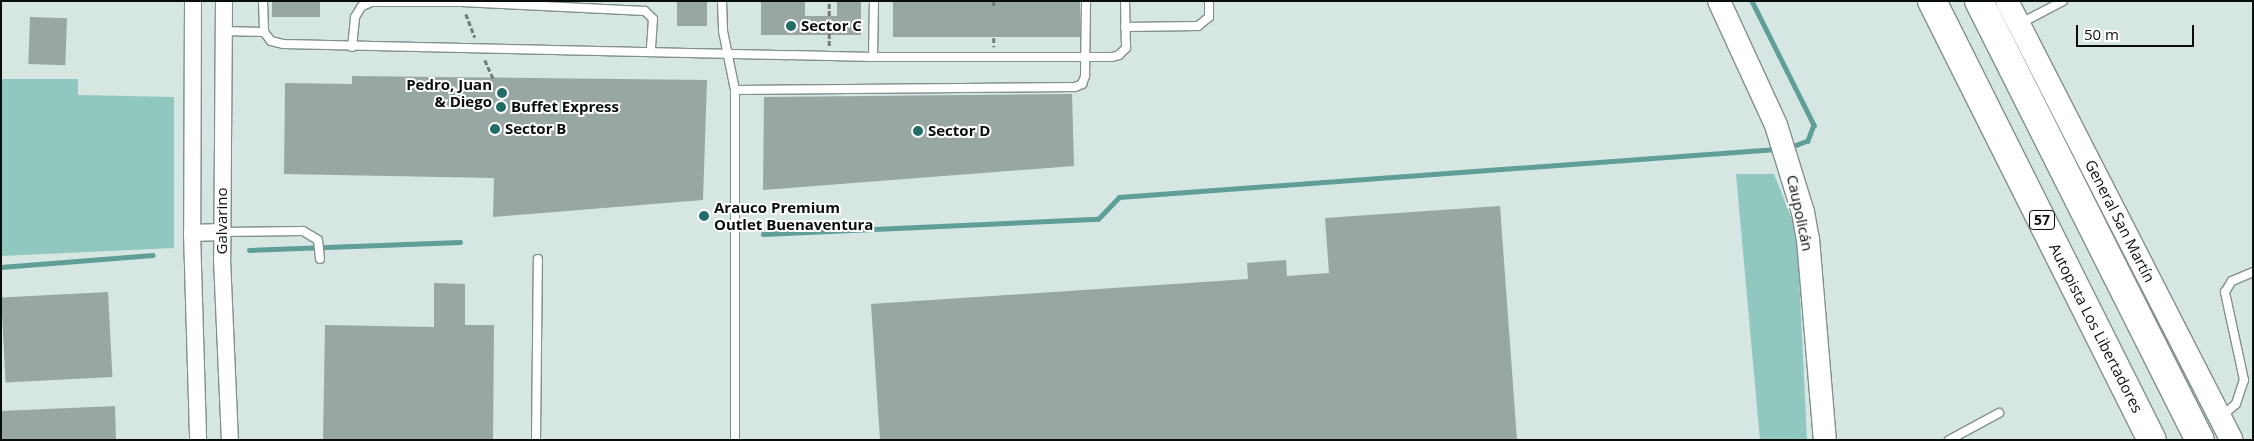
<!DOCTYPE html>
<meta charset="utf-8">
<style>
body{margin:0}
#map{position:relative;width:2254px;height:441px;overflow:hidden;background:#d6e6e3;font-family:"Open Sans",sans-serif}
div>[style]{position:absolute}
.green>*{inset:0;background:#90c8c0}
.stream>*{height:4.5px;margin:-2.25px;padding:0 2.25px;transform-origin:2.25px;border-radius:2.25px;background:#5f9f97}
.building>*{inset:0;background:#98a7a4;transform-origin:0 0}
.path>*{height:2.5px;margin-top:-1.25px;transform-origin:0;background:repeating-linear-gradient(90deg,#717b7a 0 5px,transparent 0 7.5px)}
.roads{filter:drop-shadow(1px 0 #81908e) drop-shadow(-1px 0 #81908e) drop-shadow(0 1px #81908e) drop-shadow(0 -1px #81908e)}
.lane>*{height:8px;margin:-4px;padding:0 4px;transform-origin:4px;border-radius:4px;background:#fff}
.street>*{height:16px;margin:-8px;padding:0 8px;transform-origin:8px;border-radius:8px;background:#fff}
.secondary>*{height:22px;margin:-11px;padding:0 11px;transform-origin:11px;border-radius:11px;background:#fff}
.highway>*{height:28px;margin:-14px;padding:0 14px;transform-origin:14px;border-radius:14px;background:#fff}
.dots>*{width:14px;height:14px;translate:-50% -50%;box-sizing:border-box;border:2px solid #fff;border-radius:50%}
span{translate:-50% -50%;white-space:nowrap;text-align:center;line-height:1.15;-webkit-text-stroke:4px #fff;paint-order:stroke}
.shield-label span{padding:1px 4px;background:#fff;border:1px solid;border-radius:4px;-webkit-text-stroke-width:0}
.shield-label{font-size:14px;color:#080d0d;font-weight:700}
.poi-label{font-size:15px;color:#080d0d;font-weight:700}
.left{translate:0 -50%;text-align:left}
.right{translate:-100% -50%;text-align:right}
.street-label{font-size:15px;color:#080d0d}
.frame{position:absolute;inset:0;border:2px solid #080d0d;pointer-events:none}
.scale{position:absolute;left:2076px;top:25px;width:118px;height:22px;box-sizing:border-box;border:2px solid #080d0d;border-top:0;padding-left:6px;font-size:15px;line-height:18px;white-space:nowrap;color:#080d0d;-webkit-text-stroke:4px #fff;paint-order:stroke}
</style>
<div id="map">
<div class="green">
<div style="clip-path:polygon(1px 79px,78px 79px,78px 95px,174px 97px,174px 248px,1px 256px)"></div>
<div style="clip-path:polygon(1736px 174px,1774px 174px,1797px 232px,1807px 440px,1760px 440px)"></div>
</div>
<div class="stream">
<div style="left:1752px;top:1px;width:139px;rotate:63.4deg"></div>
<div style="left:1814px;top:125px;width:17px;rotate:111deg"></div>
<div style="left:1808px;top:141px;width:20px;rotate:160deg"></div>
<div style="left:763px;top:234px;width:335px;rotate:-2.6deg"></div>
<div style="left:1098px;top:219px;width:30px;rotate:-46deg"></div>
<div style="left:1119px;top:197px;width:659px;rotate:-4.18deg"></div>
<div style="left:249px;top:250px;width:211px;rotate:-2.2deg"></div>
<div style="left:1px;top:267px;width:152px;rotate:-4.5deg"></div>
</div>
<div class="building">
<div style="left:272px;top:1px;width:48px;height:16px"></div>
<div style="left:677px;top:1px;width:30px;height:25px"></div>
<div style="clip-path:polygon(761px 1px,805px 1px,805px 16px,837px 16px,837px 1px,861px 1px,861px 35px,761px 35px)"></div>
<div style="left:893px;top:1px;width:187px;height:36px"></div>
<div style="left:30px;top:17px;width:37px;height:47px;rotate:2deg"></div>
<div style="clip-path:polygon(352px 76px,707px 80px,703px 200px,493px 217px,494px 178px,284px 174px,285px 83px,352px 84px)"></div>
<div style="clip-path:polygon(1072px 94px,1074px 166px,763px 190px,764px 97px)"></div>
<div style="clip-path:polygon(1500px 206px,1517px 440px,880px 440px,871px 304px,1248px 279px,1247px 263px,1286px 260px,1287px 276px,1329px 273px,1325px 218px)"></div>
<div style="clip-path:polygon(434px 283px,465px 284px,465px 325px,494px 325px,493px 440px,323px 440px,325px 325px,434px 327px)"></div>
<div style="left:108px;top:292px;width:85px;height:107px;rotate:87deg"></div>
<div style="clip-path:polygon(115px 406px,116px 440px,1px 440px,1px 411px)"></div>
</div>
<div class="path">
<div style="left:994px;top:1px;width:5px;rotate:90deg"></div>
<div style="left:466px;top:14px;width:25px;rotate:69deg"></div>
<div style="left:994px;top:38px;width:9px;rotate:90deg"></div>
<div style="left:829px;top:46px;width:45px;rotate:-90deg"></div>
<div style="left:485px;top:60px;width:22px;rotate:66deg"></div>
</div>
<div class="roads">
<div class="lane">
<div style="left:263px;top:1px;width:31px;rotate:88deg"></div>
<div style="left:264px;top:32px;width:11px;rotate:52deg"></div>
<div style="left:271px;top:41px;width:12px;rotate:14deg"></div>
<div style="left:283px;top:44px;width:590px;rotate:1.26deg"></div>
<div style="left:873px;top:57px;width:239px"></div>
<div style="left:1112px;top:57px;width:7px;rotate:-16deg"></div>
<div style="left:1119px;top:55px;width:10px;rotate:-45deg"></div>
<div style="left:1126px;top:48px;width:47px;rotate:-91.2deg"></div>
<div style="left:722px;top:1px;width:30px;rotate:88deg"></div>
<div style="left:723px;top:31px;width:60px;rotate:78.5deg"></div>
<div style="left:735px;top:90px;width:350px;rotate:90deg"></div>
<div style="left:2021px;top:23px;width:47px;rotate:-27.6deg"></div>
<div style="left:1125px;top:27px;width:73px;rotate:-0.8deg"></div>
<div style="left:1198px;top:26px;width:14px;rotate:-39deg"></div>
<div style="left:1209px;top:17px;width:16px;rotate:-90deg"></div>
<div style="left:223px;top:31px;width:41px;rotate:1.4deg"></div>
<div style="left:352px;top:47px;width:30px;rotate:-84deg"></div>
<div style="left:355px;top:17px;width:13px;rotate:-58deg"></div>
<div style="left:362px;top:6px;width:11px;rotate:-22deg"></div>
<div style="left:372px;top:2px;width:89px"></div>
<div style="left:461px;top:2px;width:184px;rotate:2.8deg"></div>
<div style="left:645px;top:11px;width:11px;rotate:45deg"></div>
<div style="left:653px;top:19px;width:32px;rotate:94deg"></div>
<div style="left:873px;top:57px;width:56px;rotate:-89deg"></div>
<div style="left:735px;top:90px;width:340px;rotate:-0.5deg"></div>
<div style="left:1075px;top:87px;width:8px;rotate:-23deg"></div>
<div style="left:1082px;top:84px;width:9px;rotate:-69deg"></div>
<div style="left:1085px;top:76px;width:75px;rotate:-89.2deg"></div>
<div style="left:222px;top:232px;width:81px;rotate:-0.7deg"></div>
<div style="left:303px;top:231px;width:17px;rotate:31deg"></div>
<div style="left:318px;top:240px;width:19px;rotate:84deg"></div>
<div style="left:2222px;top:416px;width:18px;rotate:-41deg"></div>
<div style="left:2236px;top:404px;width:25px;rotate:-72deg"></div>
<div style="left:2244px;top:380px;width:90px;rotate:-102.2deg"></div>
<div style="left:2225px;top:292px;width:13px;rotate:-58deg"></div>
<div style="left:2232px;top:281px;width:23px;rotate:-23deg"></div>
<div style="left:536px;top:440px;width:181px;rotate:-89.4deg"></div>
<div style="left:1949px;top:440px;width:57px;rotate:-28.4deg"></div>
</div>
<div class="street">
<div style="left:193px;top:1px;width:232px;rotate:90.2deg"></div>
<div style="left:192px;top:233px;width:207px;rotate:88.3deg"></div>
<div style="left:224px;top:1px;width:258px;rotate:90.4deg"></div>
<div style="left:222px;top:259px;width:181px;rotate:87.5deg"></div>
<div style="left:192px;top:233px;width:30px;rotate:-2deg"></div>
</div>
<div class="secondary">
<div style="left:1719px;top:1px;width:136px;rotate:65.3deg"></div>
<div style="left:1776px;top:125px;width:91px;rotate:72.8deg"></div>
<div style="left:1803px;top:212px;width:27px;rotate:80deg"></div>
<div style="left:1808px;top:239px;width:202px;rotate:85.2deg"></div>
<div style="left:2007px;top:1px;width:493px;rotate:62.9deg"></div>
</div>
<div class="highway">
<div style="left:1932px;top:1px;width:491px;rotate:63.4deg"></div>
<div style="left:1979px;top:1px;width:491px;rotate:63.3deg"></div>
</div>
</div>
<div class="dots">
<div style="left:791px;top:26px;background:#246d66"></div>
<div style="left:502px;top:93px;background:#246d66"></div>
<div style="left:501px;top:107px;background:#246d66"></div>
<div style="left:495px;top:129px;background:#246d66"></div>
<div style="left:918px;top:131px;background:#246d66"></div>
<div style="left:704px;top:216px;background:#246d66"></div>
</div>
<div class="shield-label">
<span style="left:2042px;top:220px">57</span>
</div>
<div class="poi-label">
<span class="left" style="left:801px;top:26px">Sector C</span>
<span class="right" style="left:492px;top:93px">Pedro, Juan<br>&amp; Diego</span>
<span class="left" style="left:511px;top:107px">Buffet Express</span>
<span class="left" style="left:505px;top:129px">Sector B</span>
<span class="left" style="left:928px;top:131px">Sector D</span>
<span class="left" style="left:714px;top:216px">Arauco Premium<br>Outlet Buenaventura</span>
</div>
<div class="street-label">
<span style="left:1800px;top:213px;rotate:78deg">Caupolicán</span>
<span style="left:222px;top:221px;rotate:-90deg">Galvarino</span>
<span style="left:2120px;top:221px;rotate:63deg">General San Martín</span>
<span style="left:2096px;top:328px;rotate:63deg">Autopista Los Libertadores</span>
</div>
<div class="frame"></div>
<div class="scale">50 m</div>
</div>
